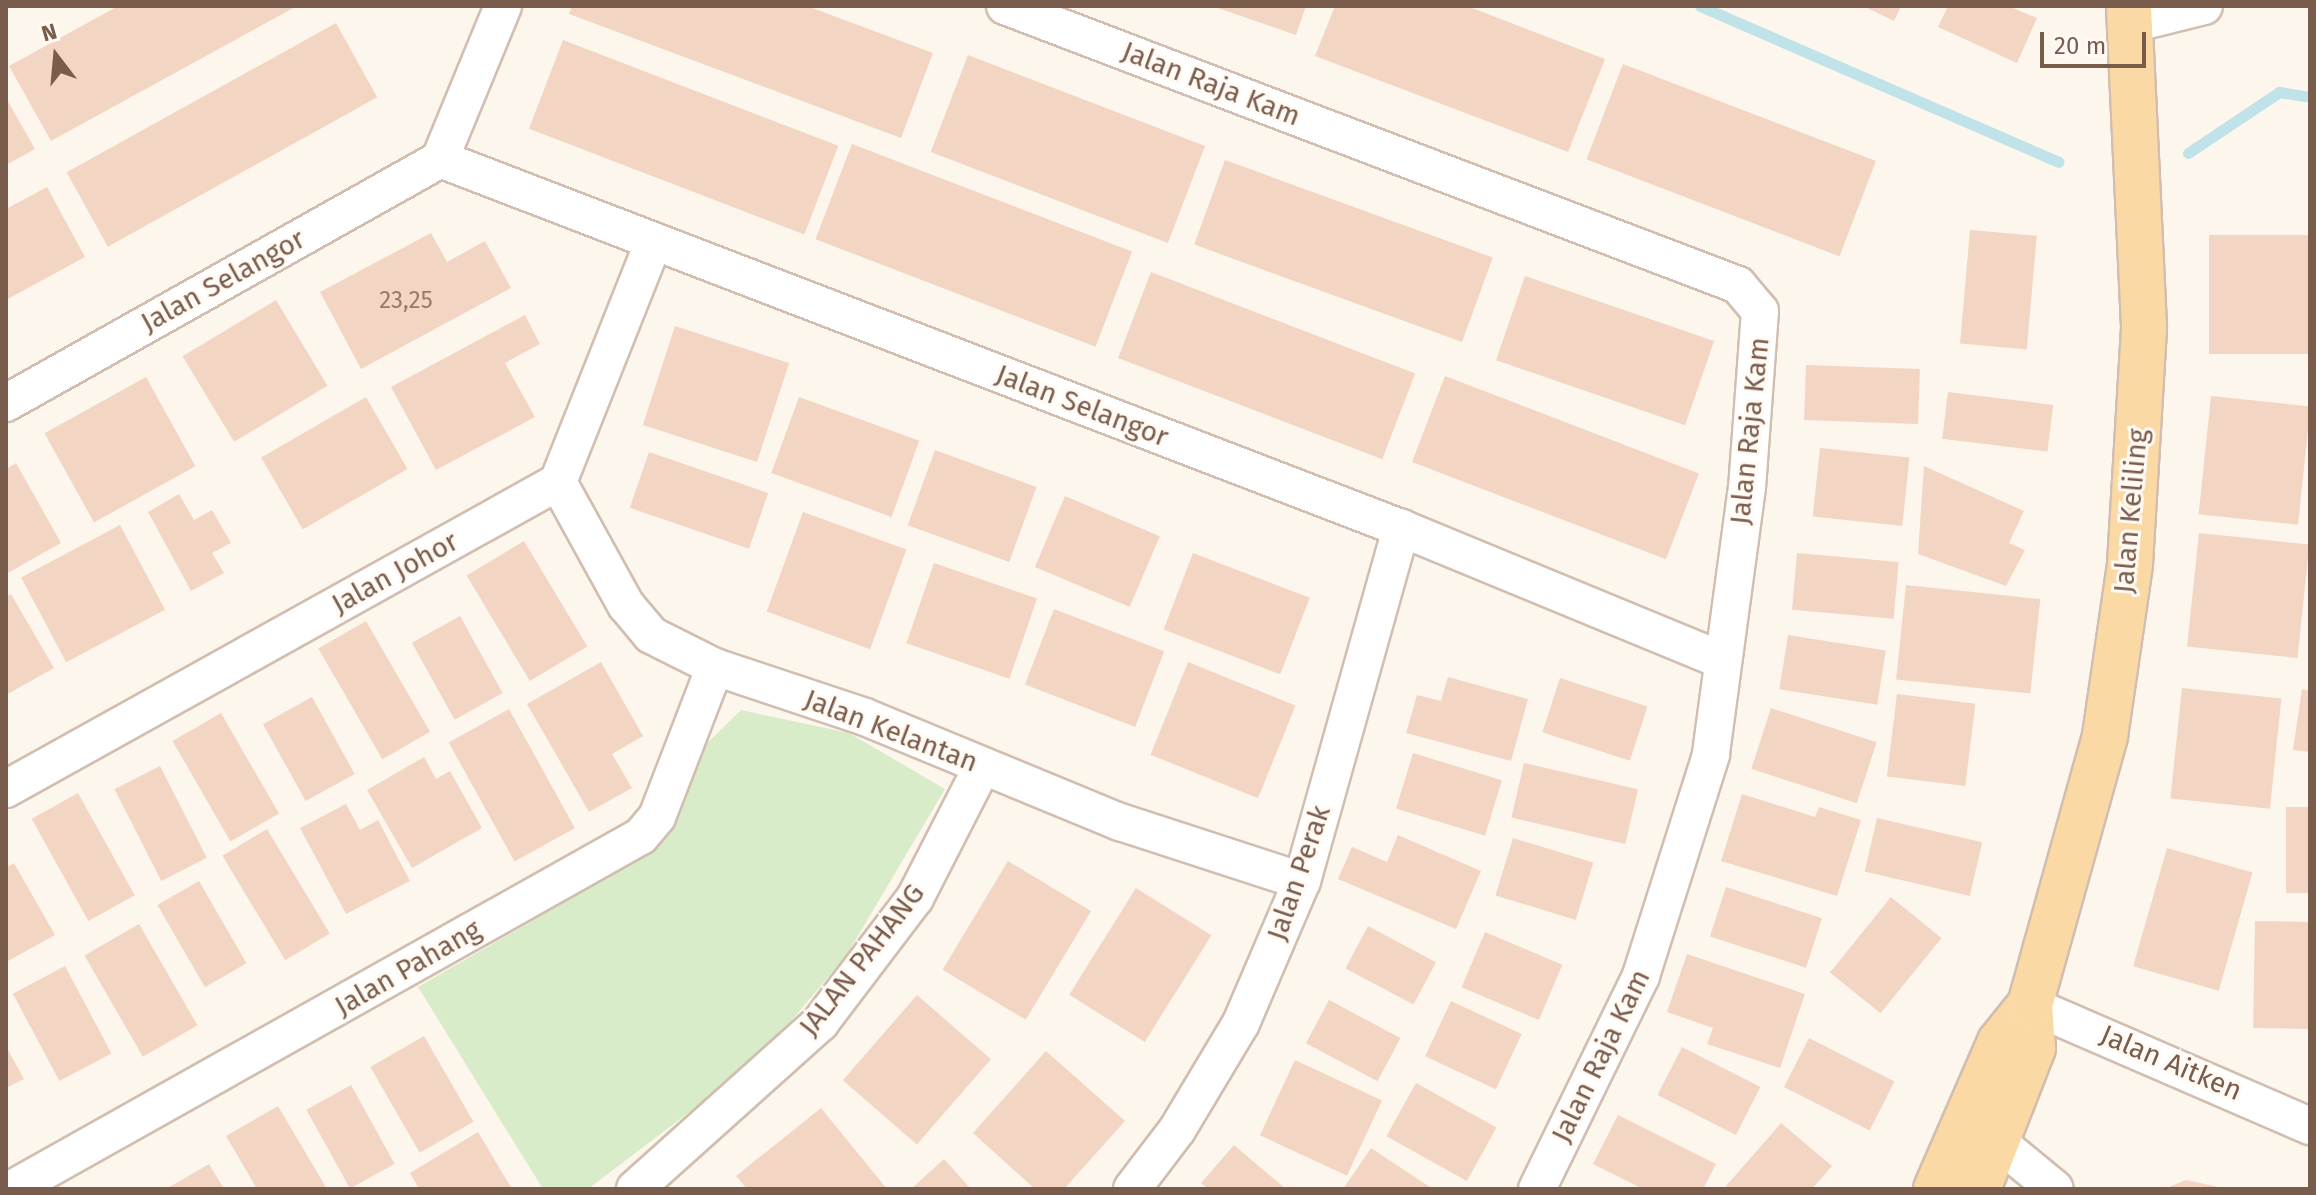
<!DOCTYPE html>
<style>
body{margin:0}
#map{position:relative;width:2316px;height:1195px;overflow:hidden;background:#fdf6ec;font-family:"Fira Sans",sans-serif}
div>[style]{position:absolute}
.green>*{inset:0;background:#d8ecc9}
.stream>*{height:11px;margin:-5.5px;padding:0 5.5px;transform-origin:5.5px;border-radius:5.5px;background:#bfe3e8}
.building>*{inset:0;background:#f3d5c3;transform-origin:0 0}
.roads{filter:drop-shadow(2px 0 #d1beb0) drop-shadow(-2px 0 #d1beb0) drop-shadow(0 2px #d1beb0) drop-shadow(0 -2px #d1beb0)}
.minor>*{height:36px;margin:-18px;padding:0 18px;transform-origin:18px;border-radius:18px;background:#fff}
.major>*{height:44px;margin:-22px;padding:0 22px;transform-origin:22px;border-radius:22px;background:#fbd9a5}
span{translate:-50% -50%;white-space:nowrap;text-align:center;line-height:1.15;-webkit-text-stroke:6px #fffaf3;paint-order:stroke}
.number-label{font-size:24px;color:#987a6a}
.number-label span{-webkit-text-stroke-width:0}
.street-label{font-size:28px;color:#7a5c4d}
.frame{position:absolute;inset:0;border:8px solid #7a5c4d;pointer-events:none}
.north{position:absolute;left:16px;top:16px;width:80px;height:80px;-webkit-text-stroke:6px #fffaf3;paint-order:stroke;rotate:344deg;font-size:22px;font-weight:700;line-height:32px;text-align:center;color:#7a5c4d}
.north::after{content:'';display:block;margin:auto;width:28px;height:36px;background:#7a5c4d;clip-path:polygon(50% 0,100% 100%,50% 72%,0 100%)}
.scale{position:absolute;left:2040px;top:32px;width:106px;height:36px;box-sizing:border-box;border:4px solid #7a5c4d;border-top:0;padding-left:10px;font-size:24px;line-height:28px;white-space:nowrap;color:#7a5c4d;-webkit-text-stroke:6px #fffaf3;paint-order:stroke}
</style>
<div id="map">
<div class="green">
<div style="clip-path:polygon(741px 710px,849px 733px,945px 789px,846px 956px,759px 1059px,588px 1189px,543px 1189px,418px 987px,589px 888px,671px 827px,698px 752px)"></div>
</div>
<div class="stream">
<div style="left:1700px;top:6px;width:391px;rotate:23.5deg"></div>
<div style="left:2188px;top:153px;width:110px;rotate:-33.8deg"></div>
<div style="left:2279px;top:92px;width:31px;rotate:9deg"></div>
</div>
<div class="building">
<div style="clip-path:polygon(118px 6px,297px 6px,51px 141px,9px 66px)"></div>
<div style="clip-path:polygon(572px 6px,807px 6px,933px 53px,901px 138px,569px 14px)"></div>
<div style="clip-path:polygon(1212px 6px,1306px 6px,1296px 35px)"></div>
<div style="clip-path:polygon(1335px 6px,1467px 6px,1605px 59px,1568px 152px,1315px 56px)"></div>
<div style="clip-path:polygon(1863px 6px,1901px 6px,1894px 21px)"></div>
<div style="clip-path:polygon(1948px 6px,2008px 6px,2037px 18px,2017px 63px,1938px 27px)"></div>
<div style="left:336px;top:23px;width:85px;height:308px;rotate:61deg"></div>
<div style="left:563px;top:40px;width:295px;height:95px;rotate:21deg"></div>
<div style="left:968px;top:55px;width:254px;height:104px;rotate:21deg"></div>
<div style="left:1623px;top:64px;width:271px;height:102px;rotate:21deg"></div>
<div style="clip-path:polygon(6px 98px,35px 149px,6px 165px)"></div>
<div style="left:852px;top:144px;width:300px;height:102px;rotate:21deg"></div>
<div style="left:1225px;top:160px;width:285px;height:90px;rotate:20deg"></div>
<div style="clip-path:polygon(47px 187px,85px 257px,6px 300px,6px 209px)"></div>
<div style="left:1970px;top:230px;width:67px;height:114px;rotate:5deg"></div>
<div style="clip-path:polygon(431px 233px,447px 262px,485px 241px,511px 288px,361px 369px,320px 292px)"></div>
<div style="left:2309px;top:235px;width:119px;height:100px;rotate:90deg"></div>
<div style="left:1151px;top:272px;width:283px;height:92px;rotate:21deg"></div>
<div style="left:1525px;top:276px;width:200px;height:89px;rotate:19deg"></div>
<div style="left:276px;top:300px;width:100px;height:109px;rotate:59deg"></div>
<div style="clip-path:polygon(525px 315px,540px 344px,505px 363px,535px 417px,436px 470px,391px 387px)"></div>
<div style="left:675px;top:326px;width:120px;height:104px;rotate:18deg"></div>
<div style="left:1806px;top:365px;width:114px;height:55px;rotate:2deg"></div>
<div style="left:1445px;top:376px;width:272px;height:92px;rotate:21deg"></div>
<div style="left:146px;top:377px;width:102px;height:116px;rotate:61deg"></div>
<div style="left:1948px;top:392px;width:106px;height:47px;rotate:7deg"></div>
<div style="left:2211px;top:396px;width:100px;height:119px;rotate:6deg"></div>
<div style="left:366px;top:397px;width:83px;height:121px;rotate:60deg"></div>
<div style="left:799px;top:397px;width:128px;height:81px;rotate:20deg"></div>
<div style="left:1820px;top:448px;width:90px;height:69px;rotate:6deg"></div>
<div style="left:935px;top:450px;width:108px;height:80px;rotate:20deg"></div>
<div style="left:649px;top:452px;width:126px;height:59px;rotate:19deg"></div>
<div style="clip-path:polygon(16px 463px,61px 543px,6px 574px,6px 469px)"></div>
<div style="clip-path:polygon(1924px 466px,2024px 511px,2009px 543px,2025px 550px,2006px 586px,1918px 554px)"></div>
<div style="clip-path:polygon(179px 494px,194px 520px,212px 510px,231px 543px,212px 553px,224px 573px,191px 591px,148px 512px)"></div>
<div style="left:1065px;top:496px;width:103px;height:77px;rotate:23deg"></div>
<div style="left:803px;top:512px;width:110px;height:106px;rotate:20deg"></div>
<div style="left:120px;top:525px;width:96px;height:112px;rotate:62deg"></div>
<div style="left:2199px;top:533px;width:111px;height:114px;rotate:6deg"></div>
<div style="left:524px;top:541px;width:123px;height:67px;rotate:59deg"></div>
<div style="left:1193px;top:553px;width:125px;height:82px;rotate:21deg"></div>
<div style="left:1797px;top:553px;width:102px;height:57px;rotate:5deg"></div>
<div style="left:934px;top:563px;width:109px;height:85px;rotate:19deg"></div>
<div style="left:1906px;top:585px;width:135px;height:95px;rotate:6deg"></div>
<div style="clip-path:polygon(11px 594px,54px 668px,6px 695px,6px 597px)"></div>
<div style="left:1054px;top:609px;width:118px;height:81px;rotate:21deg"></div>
<div style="left:460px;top:616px;width:88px;height:55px;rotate:61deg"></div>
<div style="left:366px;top:621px;width:128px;height:55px;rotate:60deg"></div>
<div style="left:1788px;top:635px;width:99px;height:55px;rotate:9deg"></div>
<div style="clip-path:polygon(601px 662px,643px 736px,612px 754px,632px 788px,589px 812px,527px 704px)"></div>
<div style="left:1188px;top:662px;width:116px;height:100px;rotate:22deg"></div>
<div style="clip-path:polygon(1448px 677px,1528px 699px,1511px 761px,1406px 733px,1417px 695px,1441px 701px)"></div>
<div style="left:1560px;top:678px;width:92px;height:57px;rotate:18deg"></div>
<div style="left:2182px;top:688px;width:100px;height:111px;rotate:6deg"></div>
<div style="clip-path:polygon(2302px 689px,2310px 691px,2310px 752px,2293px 750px)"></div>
<div style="left:1897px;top:694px;width:79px;height:83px;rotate:7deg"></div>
<div style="left:312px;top:697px;width:88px;height:56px;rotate:61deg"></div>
<div style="left:1771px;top:708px;width:111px;height:64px;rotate:18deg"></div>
<div style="left:509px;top:709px;width:136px;height:69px;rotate:61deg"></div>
<div style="left:221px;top:713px;width:116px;height:56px;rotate:60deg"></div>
<div style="left:1413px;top:753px;width:93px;height:58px;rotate:17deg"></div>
<div style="clip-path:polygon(424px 757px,436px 779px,450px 771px,482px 828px,412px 868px,367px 790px)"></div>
<div style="left:1524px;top:763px;width:117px;height:56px;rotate:13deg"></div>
<div style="left:160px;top:766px;width:103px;height:51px;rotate:63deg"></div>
<div style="left:78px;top:793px;width:117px;height:53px;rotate:61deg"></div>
<div style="clip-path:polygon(1742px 794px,1815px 817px,1819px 807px,1861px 820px,1837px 896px,1721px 861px)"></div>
<div style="clip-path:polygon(346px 804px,360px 830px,378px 820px,410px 881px,346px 914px,300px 828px)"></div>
<div style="left:2310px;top:807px;width:86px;height:24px;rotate:90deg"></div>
<div style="left:1877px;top:818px;width:108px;height:55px;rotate:13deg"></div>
<div style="left:267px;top:829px;width:122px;height:52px;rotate:59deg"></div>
<div style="clip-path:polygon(1398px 835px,1481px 871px,1456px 929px,1338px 879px,1352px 847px,1387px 862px)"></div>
<div style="left:1513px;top:838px;width:84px;height:60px;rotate:17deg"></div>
<div style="left:2167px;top:848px;width:89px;height:123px;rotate:16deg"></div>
<div style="left:1008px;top:861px;width:97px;height:127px;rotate:31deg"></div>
<div style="clip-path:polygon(14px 863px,55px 935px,8px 961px,6px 868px)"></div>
<div style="left:199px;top:881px;width:95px;height:48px;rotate:60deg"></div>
<div style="left:1726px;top:887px;width:101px;height:52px;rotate:18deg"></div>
<div style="left:1136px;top:888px;width:89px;height:126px;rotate:32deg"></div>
<div style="left:1891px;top:897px;width:65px;height:97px;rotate:39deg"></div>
<div style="left:2255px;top:921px;width:55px;height:107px;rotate:1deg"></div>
<div style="left:139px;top:924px;width:117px;height:63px;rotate:60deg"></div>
<div style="left:1368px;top:926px;width:77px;height:48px;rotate:28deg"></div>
<div style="left:1485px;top:932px;width:84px;height:60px;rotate:23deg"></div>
<div style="clip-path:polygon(1687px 954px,1805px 994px,1780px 1068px,1707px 1044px,1713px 1028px,1667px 1012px)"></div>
<div style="left:65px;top:966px;width:99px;height:59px;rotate:62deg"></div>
<div style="left:917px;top:995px;width:98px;height:113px;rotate:41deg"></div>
<div style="left:1329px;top:1000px;width:81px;height:49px;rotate:28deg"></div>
<div style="left:1451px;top:1001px;width:78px;height:61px;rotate:25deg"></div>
<div style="left:424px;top:1036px;width:99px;height:62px;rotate:60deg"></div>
<div style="left:1809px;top:1038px;width:96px;height:55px;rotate:27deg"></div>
<div style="clip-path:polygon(6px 1046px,24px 1079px,6px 1088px)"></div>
<div style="left:1682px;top:1047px;width:88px;height:54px;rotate:27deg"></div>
<div style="clip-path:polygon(1046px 1051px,1125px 1121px,1064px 1189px,1035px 1189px,973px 1133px)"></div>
<div style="left:1295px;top:1060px;width:96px;height:83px;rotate:25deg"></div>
<div style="left:1416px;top:1083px;width:92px;height:61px;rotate:29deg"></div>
<div style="left:351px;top:1085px;width:90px;height:51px;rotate:61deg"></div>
<div style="clip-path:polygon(278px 1106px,327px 1189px,257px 1189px,226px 1136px)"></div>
<div style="clip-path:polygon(821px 1108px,887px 1189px,747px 1189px,736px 1176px)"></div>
<div style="clip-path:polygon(1618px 1115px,1716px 1164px,1703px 1189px,1643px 1189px,1593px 1164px)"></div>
<div style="clip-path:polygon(1781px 1123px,1832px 1166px,1812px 1189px,1730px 1189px,1726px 1186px)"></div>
<div style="clip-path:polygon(478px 1132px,512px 1189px,419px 1189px,410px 1173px)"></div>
<div style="clip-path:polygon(1234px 1145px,1286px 1189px,1208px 1189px,1201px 1183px)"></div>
<div style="clip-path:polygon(1371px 1148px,1433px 1189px,1343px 1189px)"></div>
<div style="clip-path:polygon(944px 1159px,971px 1189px,911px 1189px)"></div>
<div style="clip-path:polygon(209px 1164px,224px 1189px,166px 1189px)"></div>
<div style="clip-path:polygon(2186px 1180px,2223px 1188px,2223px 1189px,2164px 1189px)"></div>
</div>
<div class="roads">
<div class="minor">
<div style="left:1005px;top:6px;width:784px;rotate:20.84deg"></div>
<div style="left:1738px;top:285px;width:34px;rotate:50deg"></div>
<div style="left:1760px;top:311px;width:176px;rotate:94.2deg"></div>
<div style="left:1747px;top:487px;width:270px;rotate:97.7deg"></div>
<div style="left:1711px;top:755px;width:232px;rotate:107.6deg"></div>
<div style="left:1641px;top:976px;width:237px;rotate:116deg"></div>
<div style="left:2132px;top:24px;width:74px;rotate:-14deg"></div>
<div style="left:440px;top:159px;width:1029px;rotate:21.01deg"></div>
<div style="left:1401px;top:528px;width:347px;rotate:22.4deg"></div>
<div style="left:6px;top:403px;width:498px;rotate:-29.3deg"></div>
<div style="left:440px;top:159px;width:165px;rotate:-67.6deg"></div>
<div style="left:558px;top:482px;width:141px;rotate:61.1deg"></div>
<div style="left:626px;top:605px;width:39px;rotate:50deg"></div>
<div style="left:651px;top:635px;width:72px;rotate:26.6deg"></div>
<div style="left:715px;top:667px;width:158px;rotate:18.4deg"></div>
<div style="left:865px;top:717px;width:276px;rotate:22.4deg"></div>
<div style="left:1120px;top:822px;width:191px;rotate:18deg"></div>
<div style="left:6px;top:789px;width:632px;rotate:-29.08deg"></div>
<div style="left:558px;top:482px;width:259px;rotate:-68.3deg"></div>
<div style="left:2030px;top:1005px;width:305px;rotate:23.4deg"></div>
<div style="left:1999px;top:1143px;width:72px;rotate:39.4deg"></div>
<div style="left:12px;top:1189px;width:721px;rotate:-29.3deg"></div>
<div style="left:641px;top:836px;width:25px;rotate:-50deg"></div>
<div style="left:657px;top:817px;width:161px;rotate:-68.9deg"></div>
<div style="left:635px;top:1189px;width:249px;rotate:-41.9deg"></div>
<div style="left:820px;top:1023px;width:157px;rotate:-52.8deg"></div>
<div style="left:915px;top:898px;width:147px;rotate:-62.9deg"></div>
<div style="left:1132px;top:1189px;width:74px;rotate:-52.7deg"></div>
<div style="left:1177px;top:1130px;width:125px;rotate:-59.1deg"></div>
<div style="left:1241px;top:1023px;width:155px;rotate:-66.8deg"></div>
<div style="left:1302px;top:881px;width:367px;rotate:-74.3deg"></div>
</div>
<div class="major">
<div style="left:1936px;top:1189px;width:160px;rotate:-66.5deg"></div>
<div style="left:2000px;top:1042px;width:48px;rotate:-51deg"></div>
<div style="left:1978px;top:1189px;width:151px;rotate:-68.7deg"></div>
<div style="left:2033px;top:1048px;width:43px;rotate:-94deg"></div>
<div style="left:2030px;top:1005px;width:279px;rotate:-74.4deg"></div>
<div style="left:2105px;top:736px;width:174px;rotate:-81.7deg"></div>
<div style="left:2130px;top:564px;width:238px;rotate:-86.6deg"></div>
<div style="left:2144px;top:326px;width:320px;rotate:-92.7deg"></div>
</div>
</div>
<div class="number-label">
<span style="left:406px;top:301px">23,25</span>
</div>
<div class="street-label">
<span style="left:1211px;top:84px;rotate:21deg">Jalan Raja Kam</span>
<span style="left:223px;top:281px;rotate:-29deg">Jalan Selangor</span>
<span style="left:1082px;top:406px;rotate:21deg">Jalan Selangor</span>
<span style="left:1750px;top:431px;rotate:-84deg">Jalan Raja Kam</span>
<span style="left:2131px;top:511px;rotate:-85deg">Jalan Keliling</span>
<span style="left:395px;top:573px;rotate:-29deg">Jalan Johor</span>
<span style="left:891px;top:731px;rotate:21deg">Jalan Kelantan</span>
<span style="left:1299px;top:873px;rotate:-71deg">Jalan Perak</span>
<span style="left:862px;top:960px;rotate:-52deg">JALAN PAHANG</span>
<span style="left:408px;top:968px;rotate:-30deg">Jalan Pahang</span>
<span style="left:1601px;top:1056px;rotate:-64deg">Jalan Raja Kam</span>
<span style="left:2171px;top:1063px;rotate:23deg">Jalan Aitken</span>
</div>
<div class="frame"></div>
<div class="north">N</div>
<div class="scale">20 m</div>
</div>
